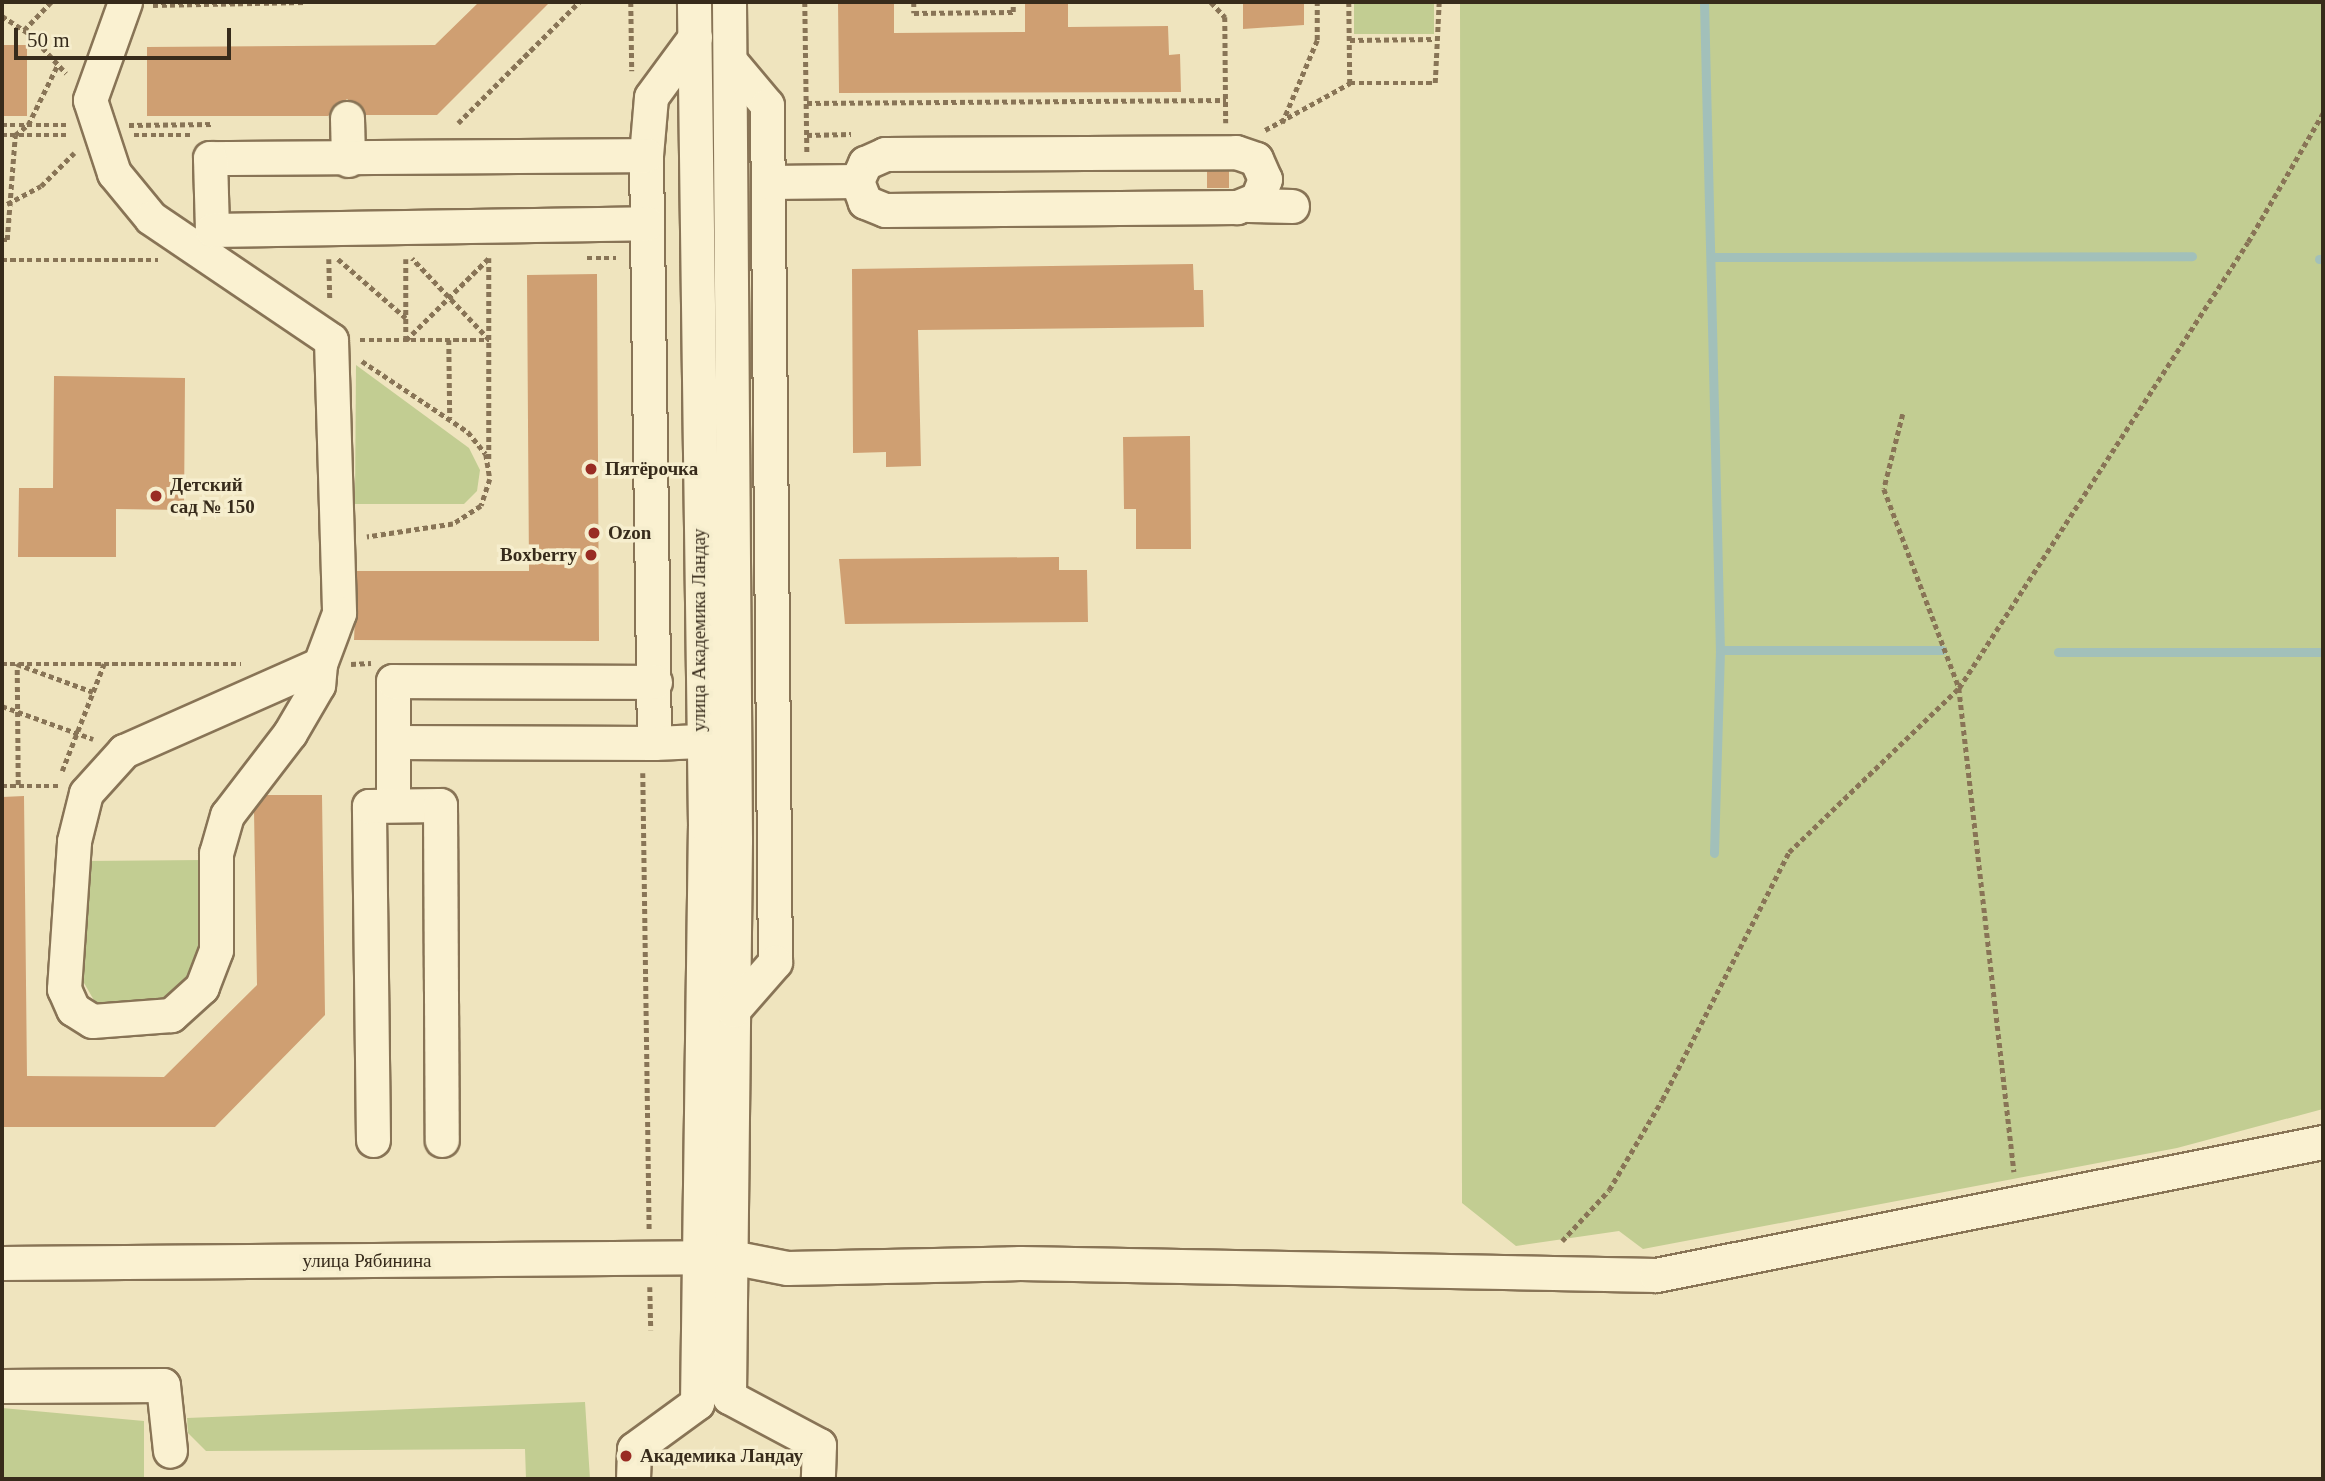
<!DOCTYPE html>
<meta charset="utf-8">
<style>
body{margin:0}
#map{position:relative;width:2325px;height:1481px;overflow:hidden;background:#efe4be;font-family:Georgia,serif}
div>[style]{position:absolute}
.green>*{inset:0;background:#c2cd92;transform-origin:0 0}
.stream>*{height:9px;margin:-4.5px;padding:0 4.5px;transform-origin:4.5px;border-radius:4.5px;background:#a2c0ba}
.building>*{inset:0;background:#cf9f72;transform-origin:0 0}
.path>*{height:4.5px;margin-top:-2.25px;transform-origin:0;background:repeating-linear-gradient(90deg,#887456 0 5px,transparent 0 8.5px)}
.roads{filter:drop-shadow(2px 0 #887456) drop-shadow(-2px 0 #887456) drop-shadow(0 2px #887456) drop-shadow(0 -2px #887456)}
.minor>*{height:33px;margin:-16.5px;padding:0 16.5px;transform-origin:16.5px;border-radius:16.5px;background:#faf1d1}
.dots>*{width:19px;height:19px;translate:-50% -50%;box-sizing:border-box;border:4px solid #f6eece;border-radius:50%}
span{translate:-50% -50%;white-space:nowrap;text-align:center;line-height:1.15;-webkit-text-stroke:7px #f6eece;paint-order:stroke}
.poi-label{font-size:19px;color:#372b1b;font-weight:700}
.left{translate:0 -50%;text-align:left}
.right{translate:-100% -50%;text-align:right}
.street-label{font-size:19px;color:#372b1b}
.frame{position:absolute;inset:0;border:4px solid #372b1b;pointer-events:none}
.scale{position:absolute;left:14px;top:28px;width:217px;height:32px;box-sizing:border-box;border:4px solid #372b1b;border-top:0;padding-left:9px;font-size:21px;line-height:24px;white-space:nowrap;color:#372b1b;-webkit-text-stroke:5px #f6eece;paint-order:stroke}
</style>
<div id="map">
<div class="green">
<div style="left:1354px;top:2px;width:80px;height:32px"></div>
<div style="clip-path:polygon(1460px 2px,2323px 2px,2323px 1109px,2177px 1148px,1643px 1249px,1619px 1231px,1516px 1246px,1462px 1203px)"></div>
<div style="clip-path:polygon(356px 365px,469px 448px,480px 470px,477px 491px,464px 504px,355px 504px)"></div>
<div style="clip-path:polygon(203px 860px,204px 952px,194px 978px,172px 1001px,115px 1011px,95px 1002px,84px 983px,86px 861px)"></div>
<div style="clip-path:polygon(585px 1402px,590px 1479px,526px 1479px,525px 1449px,206px 1451px,188px 1433px,187px 1418px)"></div>
<div style="clip-path:polygon(2px 1408px,144px 1421px,144px 1479px,2px 1479px)"></div>
</div>
<div class="stream">
<div style="left:1704px;top:2px;width:648px;rotate:88.59deg"></div>
<div style="left:1720px;top:650px;width:203px;rotate:91.7deg"></div>
<div style="left:1711px;top:257px;width:481px;rotate:-0.1deg"></div>
<div style="left:2319px;top:259px;width:4px"></div>
<div style="left:1720px;top:650px;width:222px"></div>
<div style="left:2058px;top:652px;width:265px"></div>
</div>
<div class="building">
<div style="clip-path:polygon(479px 2px,550px 2px,437px 115px,366px 115px,347px 99px,328px 116px,147px 116px,147px 47px,435px 45px)"></div>
<div style="clip-path:polygon(838px 2px,894px 2px,894px 33px,1025px 32px,1025px 2px,1068px 2px,1068px 27px,1168px 26px,1169px 55px,1180px 54px,1181px 92px,839px 93px)"></div>
<div style="clip-path:polygon(1243px 2px,1304px 2px,1304px 25px,1243px 29px)"></div>
<div style="left:2px;top:45px;width:25px;height:71px"></div>
<div style="left:1207px;top:171px;width:22px;height:17px"></div>
<div style="clip-path:polygon(1193px 264px,1194px 290px,1203px 290px,1204px 327px,918px 330px,921px 466px,886px 467px,886px 452px,853px 453px,852px 269px)"></div>
<div style="clip-path:polygon(597px 274px,599px 641px,354px 640px,357px 571px,529px 571px,527px 275px)"></div>
<div style="clip-path:polygon(54px 376px,185px 378px,184px 510px,116px 509px,116px 557px,18px 557px,19px 488px,53px 488px)"></div>
<div style="clip-path:polygon(1190px 436px,1191px 549px,1136px 549px,1136px 509px,1124px 509px,1123px 437px)"></div>
<div style="clip-path:polygon(1059px 557px,1059px 570px,1087px 570px,1088px 622px,845px 624px,839px 559px)"></div>
<div style="clip-path:polygon(267px 795px,322px 795px,325px 1015px,215px 1127px,2px 1127px,2px 797px,24px 796px,27px 1076px,164px 1077px,257px 985px,254px 811px)"></div>
</div>
<div class="path">
<div style="left:631px;top:2px;width:69px;rotate:89.2deg"></div>
<div style="left:805px;top:2px;width:151px;rotate:89.2deg"></div>
<div style="left:914px;top:2px;width:11px;rotate:90deg"></div>
<div style="left:914px;top:13px;width:99px;rotate:-0.6deg"></div>
<div style="left:1013px;top:12px;width:10px;rotate:-90deg"></div>
<div style="left:1211px;top:2px;width:21px;rotate:47deg"></div>
<div style="left:1225px;top:17px;width:106px;rotate:89.5deg"></div>
<div style="left:1349px;top:2px;width:81px;rotate:89.3deg"></div>
<div style="left:1350px;top:83px;width:85px"></div>
<div style="left:1435px;top:83px;width:81px;rotate:-87.2deg"></div>
<div style="left:153px;top:5px;width:153px;rotate:-1.1deg"></div>
<div style="left:2px;top:16px;width:35px;rotate:33deg"></div>
<div style="left:31px;top:35px;width:52px;rotate:47.4deg"></div>
<div style="left:24px;top:30px;width:39px;rotate:-46deg"></div>
<div style="left:1350px;top:40px;width:85px;rotate:-0.7deg"></div>
<div style="left:807px;top:103px;width:419px;rotate:-0.4deg"></div>
<div style="left:458px;top:123px;width:171px;rotate:-45deg"></div>
<div style="left:1282px;top:123px;width:90px;rotate:-67.1deg"></div>
<div style="left:1317px;top:40px;width:38px;rotate:-90deg"></div>
<div style="left:2px;top:125px;width:65px"></div>
<div style="left:129px;top:125px;width:85px;rotate:-0.7deg"></div>
<div style="left:1265px;top:130px;width:97px;rotate:-28.9deg"></div>
<div style="left:2px;top:135px;width:67px"></div>
<div style="left:134px;top:135px;width:58px"></div>
<div style="left:807px;top:135px;width:44px;rotate:-1.3deg"></div>
<div style="left:7px;top:204px;width:38px;rotate:-28deg"></div>
<div style="left:41px;top:186px;width:47px;rotate:-45deg"></div>
<div style="left:2px;top:240px;width:5px"></div>
<div style="left:7px;top:240px;width:105px;rotate:-85.6deg"></div>
<div style="left:15px;top:135px;width:16px;rotate:-38deg"></div>
<div style="left:28px;top:125px;width:68px;rotate:-63.8deg"></div>
<div style="left:587px;top:258px;width:29px"></div>
<div style="left:329px;top:259px;width:42px;rotate:88.6deg"></div>
<div style="left:338px;top:259px;width:90px;rotate:40.9deg"></div>
<div style="left:406px;top:259px;width:80px;rotate:90deg"></div>
<div style="left:2px;top:260px;width:156px"></div>
<div style="left:360px;top:340px;width:129px"></div>
<div style="left:489px;top:340px;width:112px;rotate:-133.5deg"></div>
<div style="left:406px;top:340px;width:117px;rotate:-44.7deg"></div>
<div style="left:489px;top:258px;width:202px;rotate:90deg"></div>
<div style="left:449px;top:340px;width:78px;rotate:89.3deg"></div>
<div style="left:362px;top:361px;width:128px;rotate:33.8deg"></div>
<div style="left:468px;top:432px;width:28px;rotate:51deg"></div>
<div style="left:486px;top:454px;width:25px;rotate:81deg"></div>
<div style="left:490px;top:479px;width:28px;rotate:108deg"></div>
<div style="left:481px;top:506px;width:33px;rotate:147deg"></div>
<div style="left:453px;top:524px;width:87px;rotate:171.4deg"></div>
<div style="left:1903px;top:414px;width:77px;rotate:104.2deg"></div>
<div style="left:1884px;top:489px;width:213px;rotate:69.3deg"></div>
<div style="left:1959px;top:688px;width:487px;rotate:83.5deg"></div>
<div style="left:2px;top:664px;width:239px"></div>
<div style="left:351px;top:664px;width:20px;rotate:-3deg"></div>
<div style="left:2px;top:706px;width:97px;rotate:19.9deg"></div>
<div style="left:62px;top:771px;width:115px;rotate:-68.6deg"></div>
<div style="left:643px;top:773px;width:456px;rotate:89.2deg"></div>
<div style="left:18px;top:785px;width:121px;rotate:-90.5deg"></div>
<div style="left:17px;top:664px;width:81px;rotate:20.2deg"></div>
<div style="left:2px;top:786px;width:57px"></div>
<div style="left:1562px;top:1241px;width:69px;rotate:-47.3deg"></div>
<div style="left:1609px;top:1190px;width:104px;rotate:-59.5deg"></div>
<div style="left:1662px;top:1100px;width:279px;rotate:-62.9deg"></div>
<div style="left:1789px;top:852px;width:236px;rotate:-44deg"></div>
<div style="left:1959px;top:688px;width:531px;rotate:-57.06deg"></div>
<div style="left:2248px;top:242px;width:149px;rotate:-59.8deg"></div>
<div style="left:650px;top:1287px;width:43px;rotate:88.7deg"></div>
</div>
<div class="roads">
<div class="minor">
<div style="left:125px;top:2px;width:104px;rotate:109.7deg"></div>
<div style="left:90px;top:100px;width:77px;rotate:71.8deg"></div>
<div style="left:114px;top:173px;width:58px;rotate:50.6deg"></div>
<div style="left:151px;top:218px;width:217px;rotate:34.1deg"></div>
<div style="left:331px;top:340px;width:273px;rotate:88.3deg"></div>
<div style="left:339px;top:613px;width:54px;rotate:110.4deg"></div>
<div style="left:729px;top:2px;width:838px;rotate:89.59deg"></div>
<div style="left:735px;top:840px;width:557px;rotate:90.62deg"></div>
<div style="left:729px;top:1397px;width:102px;rotate:28.1deg"></div>
<div style="left:819px;top:1445px;width:34px;rotate:92deg"></div>
<div style="left:695px;top:37px;width:74px;rotate:126.3deg"></div>
<div style="left:651px;top:97px;width:58px;rotate:94.9deg"></div>
<div style="left:646px;top:155px;width:588px;rotate:89.22deg"></div>
<div style="left:654px;top:743px;width:46px;rotate:-2.5deg"></div>
<div style="left:730px;top:61px;width:57px;rotate:49.9deg"></div>
<div style="left:767px;top:105px;width:857px;rotate:89.47deg"></div>
<div style="left:775px;top:962px;width:64px;rotate:131.2deg"></div>
<div style="left:347px;top:118px;width:42px;rotate:88.6deg"></div>
<div style="left:1236px;top:152px;width:21px;rotate:19deg"></div>
<div style="left:1256px;top:159px;width:22px;rotate:66deg"></div>
<div style="left:1265px;top:179px;width:22px;rotate:112deg"></div>
<div style="left:1257px;top:199px;width:22px;rotate:158deg"></div>
<div style="left:1237px;top:207px;width:352px;rotate:179.5deg"></div>
<div style="left:885px;top:210px;width:22px;rotate:-158deg"></div>
<div style="left:865px;top:202px;width:22px;rotate:-111deg"></div>
<div style="left:857px;top:181px;width:20px;rotate:-66deg"></div>
<div style="left:865px;top:163px;width:22px;rotate:-24deg"></div>
<div style="left:885px;top:154px;width:351px;rotate:-0.3deg"></div>
<div style="left:646px;top:155px;width:436px;rotate:179.6deg"></div>
<div style="left:210px;top:158px;width:72px;rotate:88.4deg"></div>
<div style="left:212px;top:230px;width:435px;rotate:-0.9deg"></div>
<div style="left:769px;top:182px;width:88px;rotate:-0.7deg"></div>
<div style="left:1248px;top:205px;width:44px;rotate:1.3deg"></div>
<div style="left:320px;top:664px;width:21px;rotate:95deg"></div>
<div style="left:318px;top:685px;width:56px;rotate:120.3deg"></div>
<div style="left:290px;top:733px;width:103px;rotate:127.5deg"></div>
<div style="left:227px;top:815px;width:40px;rotate:106deg"></div>
<div style="left:216px;top:853px;width:97px;rotate:90deg"></div>
<div style="left:216px;top:950px;width:40px;rotate:111deg"></div>
<div style="left:202px;top:987px;width:42px;rotate:137.9deg"></div>
<div style="left:171px;top:1015px;width:79px;rotate:175.7deg"></div>
<div style="left:92px;top:1021px;width:22px;rotate:-148deg"></div>
<div style="left:73px;top:1009px;width:22px;rotate:-114deg"></div>
<div style="left:64px;top:989px;width:148px;rotate:-86.1deg"></div>
<div style="left:74px;top:841px;width:49px;rotate:-76deg"></div>
<div style="left:86px;top:793px;width:57px;rotate:-47.9deg"></div>
<div style="left:124px;top:751px;width:214px;rotate:-23.9deg"></div>
<div style="left:654px;top:743px;width:261px;rotate:-179.8deg"></div>
<div style="left:393px;top:742px;width:61px;rotate:-90deg"></div>
<div style="left:393px;top:681px;width:262px;rotate:0.2deg"></div>
<div style="left:393px;top:805px;width:63px;rotate:-90deg"></div>
<div style="left:373px;top:1140px;width:334px;rotate:-90.7deg"></div>
<div style="left:369px;top:806px;width:71px;rotate:-0.8deg"></div>
<div style="left:440px;top:805px;width:335px;rotate:89.7deg"></div>
<div style="left:2px;top:1263px;width:729px;rotate:-0.47deg"></div>
<div style="left:731px;top:1257px;width:57px;rotate:11.1deg"></div>
<div style="left:787px;top:1268px;width:233px;rotate:-1.2deg"></div>
<div style="left:1020px;top:1263px;width:636px;rotate:1.08deg"></div>
<div style="left:1656px;top:1275px;width:680px;rotate:-11.28deg"></div>
<div style="left:2px;top:1386px;width:161px;rotate:-0.4deg"></div>
<div style="left:163px;top:1385px;width:66px;rotate:83.9deg"></div>
<div style="left:633px;top:1479px;width:30px;rotate:-88deg"></div>
<div style="left:634px;top:1449px;width:78px;rotate:-36.1deg"></div>
<div style="left:697px;top:1403px;width:578px;rotate:-89.21deg"></div>
<div style="left:705px;top:825px;width:823px;rotate:-90.77deg"></div>
</div>
</div>
<div class="dots">
<div style="left:591px;top:469px;background:#992c24"></div>
<div style="left:156px;top:496px;background:#992c24"></div>
<div style="left:594px;top:533px;background:#992c24"></div>
<div style="left:591px;top:555px;background:#992c24"></div>
<div style="left:626px;top:1456px;background:#992c24"></div>
</div>
<div class="poi-label">
<span class="left" style="left:605px;top:469px">Пятёрочка</span>
<span class="left" style="left:170px;top:496px">Детский<br>сад № 150</span>
<span class="left" style="left:608px;top:533px">Ozon</span>
<span class="right" style="left:577px;top:555px">Boxberry</span>
<span class="left" style="left:640px;top:1456px">Академика Ландау</span>
</div>
<div class="street-label">
<span style="left:699px;top:630px;rotate:-90deg">улица Академика Ландау</span>
<span style="left:367px;top:1261px">улица Рябинина</span>
</div>
<div class="frame"></div>
<div class="scale">50 m</div>
</div>
